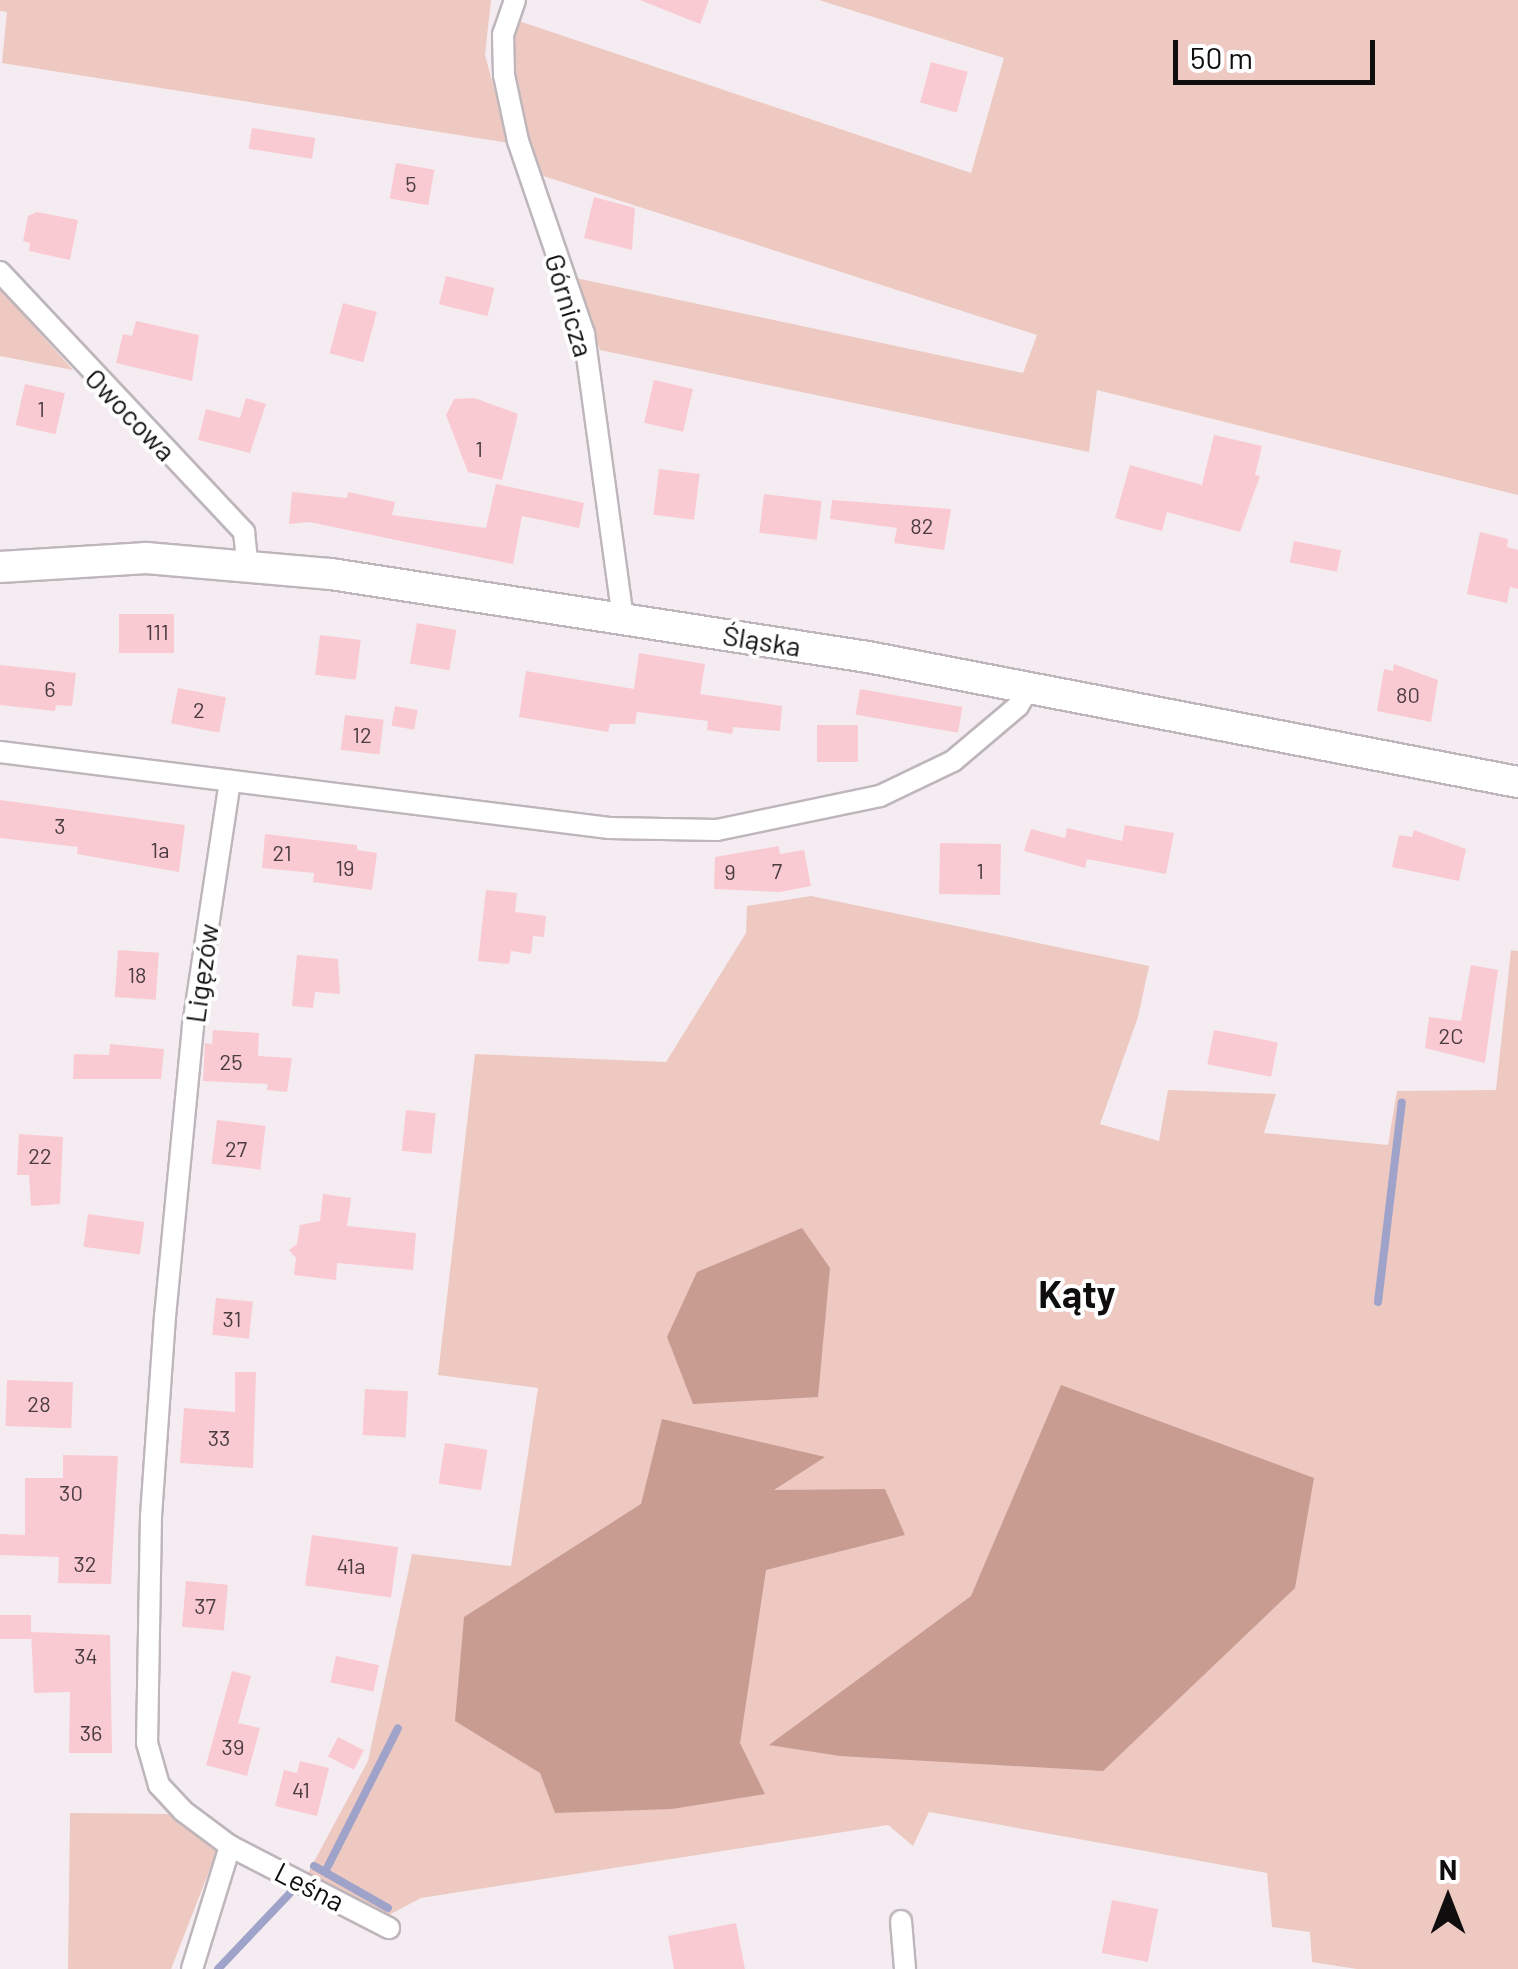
<!DOCTYPE html>
<meta charset="utf-8">
<style>
body{margin:0}
#map{position:relative;width:1518px;height:1969px;overflow:hidden;background:#f4ecf1;font-family:Barlow,sans-serif}
div>[style]{position:absolute}
.green>*{inset:0;background:#edc9c1}
.forest>*{inset:0;background:#c99c92}
.stream>*{height:8px;margin:-4px;padding:0 4px;transform-origin:4px;border-radius:4px;background:#9fa2c9}
.building>*{inset:0;background:#facad3;transform-origin:0 0}
.roads{filter:drop-shadow(2px 0 #beb6bb) drop-shadow(-2px 0 #beb6bb) drop-shadow(0 2px #beb6bb) drop-shadow(0 -2px #beb6bb)}
.street>*{height:20px;margin:-10px;padding:0 10px;transform-origin:10px;border-radius:10px;background:#fff}
.secondary>*{height:30px;margin:-15px;padding:0 15px;transform-origin:15px;border-radius:15px;background:#fff}
span{translate:-50% -50%;white-space:nowrap;text-align:center;line-height:1.15;-webkit-text-stroke:8px #fff;paint-order:stroke}
.number-label{font-size:22px;color:#4a3c40}
.number-label span{-webkit-text-stroke-width:0}
.street-label{font-size:28px;color:#100d0f}
.district-label{font-size:38px;color:#100d0f;font-weight:700}
.north{position:absolute;left:1398px;top:1849px;width:100px;height:100px;-webkit-text-stroke:8px #fff;paint-order:stroke;rotate:0deg;font-size:28px;font-weight:700;line-height:40px;text-align:center;color:#100d0f}
.north::after{content:'';display:block;margin:auto;width:35px;height:45px;background:#100d0f;clip-path:polygon(50% 0,100% 100%,50% 72%,0 100%)}
.scale{position:absolute;left:1173px;top:40px;width:202px;height:45px;box-sizing:border-box;border:5px solid #100d0f;border-top:0;padding-left:12px;font-size:30px;line-height:35px;white-space:nowrap;color:#100d0f;-webkit-text-stroke:8px #fff;paint-order:stroke}
</style>
<div id="map">
<div class="green">
<div style="clip-path:polygon(0 0,491px 0,485px 55px,509px 143px,2px 63px,7px 12px,0 11px)"></div>
<div style="clip-path:polygon(819px 0,1518px 0,1518px 495px,1097px 390px,1089px 452px,600px 350px,571px 277px,1023px 373px,1037px 335px,537px 174px,510px 64px,516px 20px,971px 173px,1004px 58px)"></div>
<div style="clip-path:polygon(0 289px,73px 370px,0 356px)"></div>
<div style="clip-path:polygon(811px 896px,1149px 966px,1138px 1017px,1100px 1124px,1159px 1141px,1168px 1090px,1276px 1094px,1264px 1133px,1388px 1145px,1397px 1091px,1496px 1090px,1511px 950px,1518px 951px,1518px 1969px,1357px 1969px,1312px 1962px,1310px 1932px,1272px 1927px,1267px 1873px,929px 1812px,913px 1846px,888px 1825px,421px 1898px,387px 1916px,308px 1873px,368px 1761px,412px 1554px,511px 1566px,538px 1388px,438px 1375px,475px 1054px,666px 1062px,746px 933px,747px 906px)"></div>
<div style="clip-path:polygon(70px 1813px,170px 1814px,217px 1851px,171px 1969px,68px 1969px)"></div>
</div>
<div class="forest">
<div style="clip-path:polygon(802px 1228px,830px 1268px,818px 1397px,693px 1404px,667px 1337px,697px 1272px)"></div>
<div style="clip-path:polygon(1061px 1385px,1314px 1478px,1295px 1588px,1103px 1771px,840px 1756px,769px 1745px,971px 1596px)"></div>
<div style="clip-path:polygon(662px 1419px,825px 1457px,774px 1490px,885px 1489px,905px 1535px,766px 1570px,740px 1743px,765px 1794px,672px 1809px,555px 1813px,540px 1773px,455px 1721px,464px 1617px,641px 1504px)"></div>
</div>
<div class="stream">
<div style="left:1378px;top:1302px;width:201px;rotate:-83.2deg"></div>
<div style="left:314px;top:1866px;width:85px;rotate:29.6deg"></div>
<div style="left:325px;top:1872px;width:161px;rotate:-63.1deg"></div>
<div style="left:218px;top:1969px;width:108px;rotate:-46.5deg"></div>
</div>
<div class="building">
<div style="clip-path:polygon(640px 0,709px 0,700px 24px)"></div>
<div style="left:931px;top:62px;width:38px;height:42px;rotate:15deg"></div>
<div style="left:252px;top:128px;width:64px;height:21px;rotate:9deg"></div>
<div style="left:396px;top:163px;width:39px;height:36px;rotate:10deg"></div>
<div style="clip-path:polygon(594px 197px,635px 208px,632px 250px,584px 238px)"></div>
<div style="clip-path:polygon(37px 212px,78px 220px,70px 260px,29px 251px,30px 243px,23px 241px,28px 216px)"></div>
<div style="left:446px;top:276px;width:50px;height:29px;rotate:14deg"></div>
<div style="left:343px;top:303px;width:35px;height:52px;rotate:15deg"></div>
<div style="clip-path:polygon(136px 321px,199px 335px,192px 381px,116px 363px,123px 334px,132px 336px)"></div>
<div style="left:654px;top:380px;width:40px;height:44px;rotate:13deg"></div>
<div style="left:25px;top:384px;width:41px;height:42px;rotate:13deg"></div>
<div style="clip-path:polygon(246px 398px,266px 404px,250px 453px,198px 440px,206px 409px,240px 418px)"></div>
<div style="clip-path:polygon(474px 398px,518px 414px,502px 480px,468px 472px,446px 415px,454px 399px)"></div>
<div style="clip-path:polygon(1214px 435px,1262px 446px,1255px 475px,1260px 476px,1240px 532px,1167px 512px,1162px 531px,1115px 518px,1130px 465px,1202px 485px)"></div>
<div style="left:659px;top:469px;width:41px;height:46px;rotate:7deg"></div>
<div style="clip-path:polygon(496px 484px,584px 503px,579px 528px,522px 516px,513px 564px,309px 522px,289px 524px,292px 492px,347px 498px,348px 492px,395px 502px,392px 515px,486px 528px)"></div>
<div style="left:764px;top:494px;width:58px;height:39px;rotate:7deg"></div>
<div style="clip-path:polygon(832px 500px,951px 509px,944px 550px,894px 543px,897px 528px,830px 519px)"></div>
<div style="clip-path:polygon(1480px 532px,1508px 539px,1507px 547px,1518px 550px,1518px 589px,1510px 587px,1507px 603px,1467px 594px)"></div>
<div style="left:1294px;top:541px;width:48px;height:22px;rotate:11deg"></div>
<div style="left:119px;top:614px;width:55px;height:39px"></div>
<div style="left:417px;top:623px;width:40px;height:41px;rotate:10deg"></div>
<div style="left:320px;top:635px;width:41px;height:40px;rotate:7deg"></div>
<div style="clip-path:polygon(639px 653px,705px 664px,700px 694px,782px 706px,780px 731px,733px 727px,732px 734px,707px 730px,708px 721px,637px 712px,635px 724px,610px 724px,608px 732px,519px 717px,526px 671px,634px 689px)"></div>
<div style="clip-path:polygon(1394px 664px,1438px 680px,1431px 722px,1377px 711px,1384px 669px,1393px 671px)"></div>
<div style="clip-path:polygon(0 665px,76px 673px,72px 706px,56px 705px,55px 711px,0 705px)"></div>
<div style="left:178px;top:688px;width:49px;height:36px;rotate:11deg"></div>
<div style="left:860px;top:689px;width:104px;height:26px;rotate:10deg"></div>
<div style="left:395px;top:706px;width:23px;height:20px;rotate:10deg"></div>
<div style="left:345px;top:715px;width:39px;height:35px;rotate:7deg"></div>
<div style="left:817px;top:725px;width:41px;height:37px"></div>
<div style="clip-path:polygon(0 800px,185px 825px,179px 872px,77px 854px,78px 847px,0 838px)"></div>
<div style="clip-path:polygon(1125px 825px,1174px 833px,1166px 874px,1087px 859px,1085px 868px,1024px 851px,1031px 829px,1065px 838px,1067px 828px,1122px 841px)"></div>
<div style="clip-path:polygon(1414px 830px,1466px 849px,1459px 881px,1392px 867px,1399px 835px,1412px 837px)"></div>
<div style="clip-path:polygon(265px 834px,357px 845px,357px 850px,377px 853px,372px 890px,313px 882px,314px 873px,262px 868px)"></div>
<div style="left:940px;top:843px;width:61px;height:51px;rotate:1deg"></div>
<div style="clip-path:polygon(779px 846px,780px 854px,804px 850px,811px 886px,780px 892px,714px 889px,715px 857px)"></div>
<div style="clip-path:polygon(486px 890px,517px 893px,515px 912px,546px 916px,544px 937px,533px 936px,531px 954px,511px 951px,509px 964px,478px 961px)"></div>
<div style="left:118px;top:950px;width:41px;height:47px;rotate:4deg"></div>
<div style="clip-path:polygon(297px 955px,338px 959px,340px 994px,315px 992px,313px 1008px,292px 1006px)"></div>
<div style="clip-path:polygon(1471px 965px,1498px 970px,1485px 1063px,1425px 1048px,1429px 1017px,1461px 1021px)"></div>
<div style="clip-path:polygon(213px 1030px,259px 1033px,258px 1056px,292px 1058px,287px 1092px,267px 1090px,268px 1084px,203px 1081px,205px 1043px,212px 1044px)"></div>
<div style="left:1214px;top:1030px;width:65px;height:35px;rotate:11deg"></div>
<div style="clip-path:polygon(110px 1044px,164px 1049px,161px 1079px,73px 1079px,74px 1054px,109px 1055px)"></div>
<div style="left:406px;top:1110px;width:30px;height:41px;rotate:6deg"></div>
<div style="left:217px;top:1120px;width:49px;height:44px;rotate:7deg"></div>
<div style="clip-path:polygon(19px 1134px,63px 1137px,60px 1204px,31px 1206px,29px 1175px,17px 1175px)"></div>
<div style="clip-path:polygon(323px 1194px,351px 1198px,347px 1226px,416px 1233px,413px 1270px,337px 1263px,336px 1280px,294px 1275px,296px 1258px,289px 1250px,297px 1244px,300px 1225px,320px 1221px)"></div>
<div style="left:88px;top:1214px;width:57px;height:33px;rotate:8deg"></div>
<div style="left:216px;top:1298px;width:37px;height:37px;rotate:6deg"></div>
<div style="clip-path:polygon(235px 1372px,256px 1372px,253px 1468px,180px 1463px,184px 1408px,235px 1412px)"></div>
<div style="left:7px;top:1380px;width:66px;height:46px;rotate:2deg"></div>
<div style="left:365px;top:1389px;width:43px;height:46px;rotate:3deg"></div>
<div style="left:445px;top:1443px;width:43px;height:41px;rotate:9deg"></div>
<div style="clip-path:polygon(63px 1455px,118px 1456px,111px 1584px,58px 1583px,59px 1557px,0 1555px,0 1534px,25px 1535px,25px 1478px,63px 1478px)"></div>
<div style="left:312px;top:1535px;width:87px;height:51px;rotate:8deg"></div>
<div style="left:186px;top:1581px;width:42px;height:46px;rotate:5deg"></div>
<div style="left:0;top:1615px;width:31px;height:24px"></div>
<div style="clip-path:polygon(31px 1632px,110px 1635px,112px 1753px,69px 1753px,70px 1692px,34px 1693px)"></div>
<div style="left:336px;top:1656px;width:44px;height:27px;rotate:12deg"></div>
<div style="clip-path:polygon(232px 1671px,251px 1676px,238px 1723px,260px 1728px,247px 1776px,206px 1765px)"></div>
<div style="left:338px;top:1737px;width:29px;height:22px;rotate:27deg"></div>
<div style="clip-path:polygon(300px 1761px,329px 1768px,317px 1816px,275px 1806px,284px 1770px,297px 1773px)"></div>
<div style="left:1112px;top:1900px;width:47px;height:54px;rotate:11deg"></div>
<div style="clip-path:polygon(736px 1923px,745px 1969px,674px 1969px,668px 1936px)"></div>
</div>
<div class="roads">
<div class="street">
<div style="left:515px;top:0;width:36px;rotate:109deg"></div>
<div style="left:503px;top:34px;width:41px;rotate:88.6deg"></div>
<div style="left:504px;top:75px;width:67px;rotate:78deg"></div>
<div style="left:518px;top:141px;width:204px;rotate:71.1deg"></div>
<div style="left:584px;top:334px;width:287px;rotate:82.2deg"></div>
<div style="left:0;top:272px;width:357px;rotate:46.8deg"></div>
<div style="left:244px;top:532px;width:31px;rotate:84deg"></div>
<div style="left:0;top:752px;width:614px;rotate:7.11deg"></div>
<div style="left:609px;top:828px;width:108px;rotate:1.1deg"></div>
<div style="left:717px;top:830px;width:167px;rotate:-11.8deg"></div>
<div style="left:880px;top:796px;width:81px;rotate:-25.6deg"></div>
<div style="left:953px;top:761px;width:85px;rotate:-40.2deg"></div>
<div style="left:1018px;top:706px;width:23px;rotate:-59deg"></div>
<div style="left:230px;top:781px;width:248px;rotate:98.6deg"></div>
<div style="left:193px;top:1026px;width:291px;rotate:95.5deg"></div>
<div style="left:165px;top:1316px;width:200px;rotate:94deg"></div>
<div style="left:151px;top:1516px;width:227px;rotate:91deg"></div>
<div style="left:147px;top:1743px;width:44px;rotate:74.1deg"></div>
<div style="left:159px;top:1785px;width:35px;rotate:47deg"></div>
<div style="left:183px;top:1811px;width:59px;rotate:36.7deg"></div>
<div style="left:230px;top:1846px;width:179px;rotate:27.3deg"></div>
<div style="left:901px;top:1921px;width:48px;rotate:85.2deg"></div>
<div style="left:192px;top:1969px;width:129px;rotate:-72.8deg"></div>
</div>
<div class="secondary">
<div style="left:0;top:567px;width:147px;rotate:-3.5deg"></div>
<div style="left:147px;top:558px;width:185px;rotate:5deg"></div>
<div style="left:331px;top:574px;width:543px;rotate:8.79deg"></div>
<div style="left:868px;top:657px;width:662px;rotate:10.89deg"></div>
</div>
</div>
<div class="number-label">
<span style="left:411px;top:184px">5</span>
<span style="left:41px;top:409px">1</span>
<span style="left:479px;top:449px">1</span>
<span style="left:922px;top:526px">82</span>
<span style="left:157px;top:632px">111</span>
<span style="left:50px;top:689px">6</span>
<span style="left:1408px;top:695px">80</span>
<span style="left:199px;top:710px">2</span>
<span style="left:362px;top:735px">12</span>
<span style="left:60px;top:826px">3</span>
<span style="left:160px;top:850px">1a</span>
<span style="left:282px;top:853px">21</span>
<span style="left:345px;top:868px">19</span>
<span style="left:777px;top:871px">7</span>
<span style="left:980px;top:871px">1</span>
<span style="left:730px;top:872px">9</span>
<span style="left:137px;top:975px">18</span>
<span style="left:1451px;top:1036px">2C</span>
<span style="left:231px;top:1062px">25</span>
<span style="left:236px;top:1149px">27</span>
<span style="left:40px;top:1156px">22</span>
<span style="left:232px;top:1319px">31</span>
<span style="left:39px;top:1404px">28</span>
<span style="left:219px;top:1438px">33</span>
<span style="left:71px;top:1493px">30</span>
<span style="left:85px;top:1564px">32</span>
<span style="left:351px;top:1566px">41a</span>
<span style="left:205px;top:1606px">37</span>
<span style="left:86px;top:1656px">34</span>
<span style="left:91px;top:1733px">36</span>
<span style="left:233px;top:1747px">39</span>
<span style="left:301px;top:1790px">41</span>
</div>
<div class="street-label">
<span style="left:570px;top:305px;rotate:73deg">Górnicza</span>
<span style="left:131px;top:414px;rotate:46deg">Owocowa</span>
<span style="left:762px;top:640px;rotate:9deg">Śląska</span>
<span style="left:201px;top:973px;rotate:-82deg">Ligęzów</span>
<span style="left:310px;top:1886px;rotate:27deg">Leśna</span>
</div>
<div class="district-label">
<span style="left:1077px;top:1294px">Kąty</span>
</div>
<div class="north">N</div>
<div class="scale">50 m</div>
</div>
